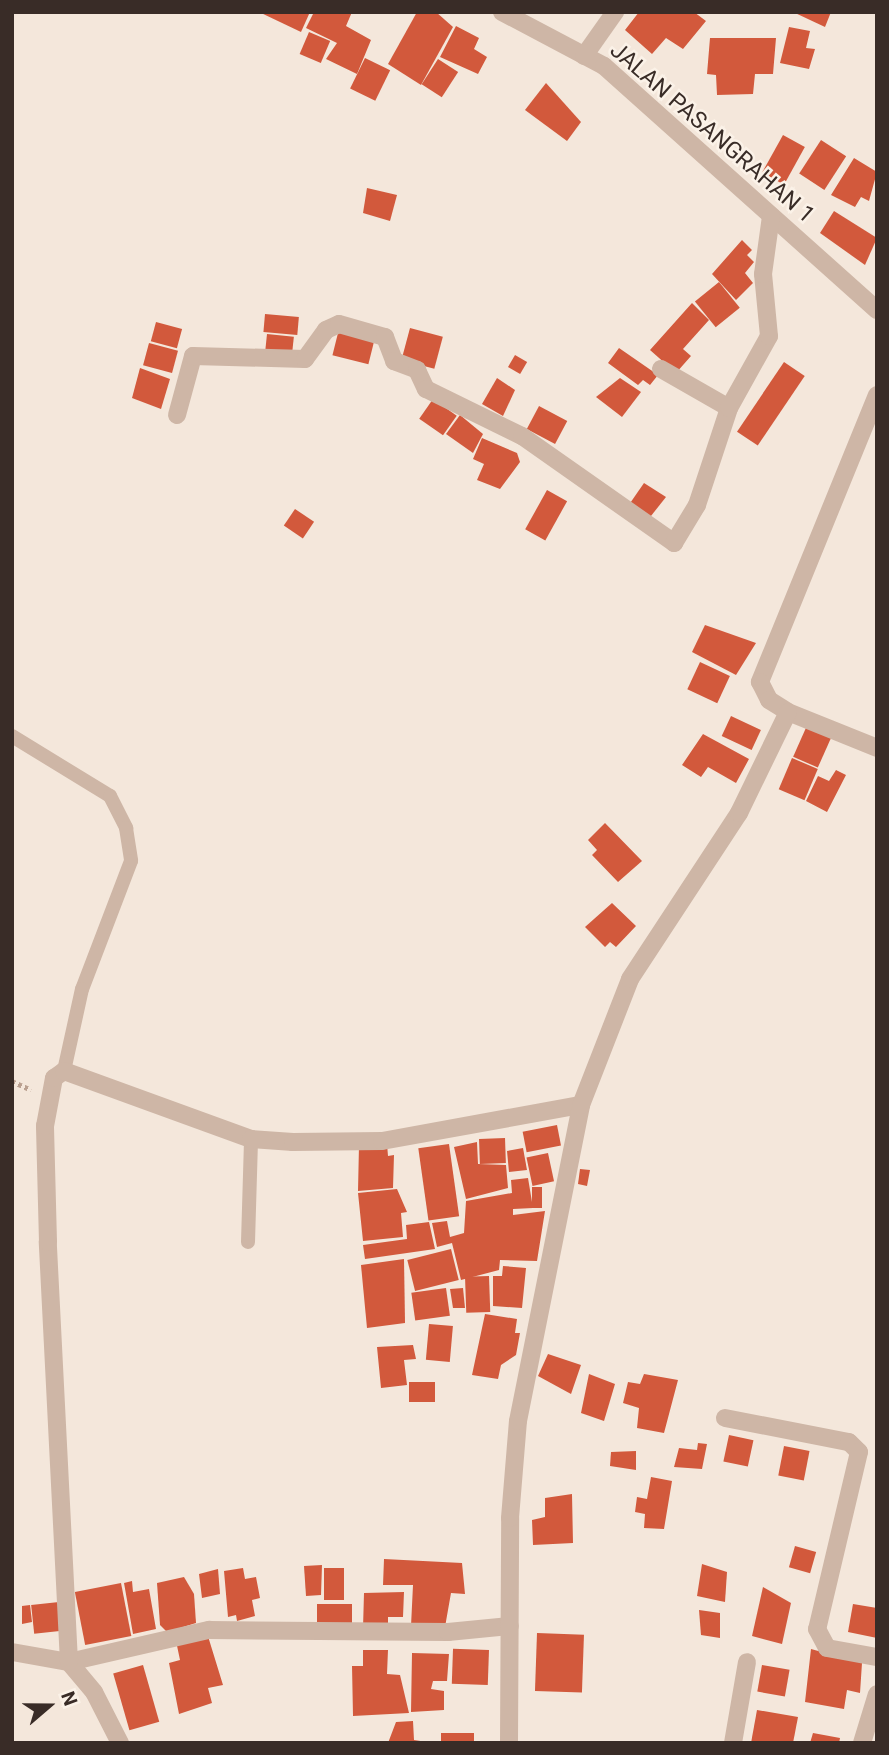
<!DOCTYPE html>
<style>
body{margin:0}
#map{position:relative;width:889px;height:1755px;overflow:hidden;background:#f4e7db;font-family:Roboto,sans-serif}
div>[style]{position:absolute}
.building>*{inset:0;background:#d2593c;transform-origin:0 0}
.path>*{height:4.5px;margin-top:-2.25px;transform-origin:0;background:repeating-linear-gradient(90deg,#baa090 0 3.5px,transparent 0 7px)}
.lane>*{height:14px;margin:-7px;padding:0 7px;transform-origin:7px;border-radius:7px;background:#ceb6a6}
.street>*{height:18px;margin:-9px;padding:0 9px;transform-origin:9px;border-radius:9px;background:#ceb6a6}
span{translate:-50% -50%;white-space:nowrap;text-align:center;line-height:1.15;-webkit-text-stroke:5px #fbf2e8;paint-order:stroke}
.street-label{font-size:23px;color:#392c27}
.frame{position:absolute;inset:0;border:14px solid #392c27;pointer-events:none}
.north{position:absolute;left:14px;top:1671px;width:70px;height:70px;-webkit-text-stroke:5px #fbf2e8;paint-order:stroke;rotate:70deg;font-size:19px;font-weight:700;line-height:28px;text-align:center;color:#392c27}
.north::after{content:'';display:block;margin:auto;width:24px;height:32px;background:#392c27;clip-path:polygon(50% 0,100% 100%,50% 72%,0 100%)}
</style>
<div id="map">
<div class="building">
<div style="clip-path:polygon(259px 12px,310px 12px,301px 32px)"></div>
<div style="clip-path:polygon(314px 12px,352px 12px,346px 26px,371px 40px,357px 74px,326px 59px,337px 43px,306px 28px)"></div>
<div style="clip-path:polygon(417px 12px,436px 12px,453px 27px,421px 85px,388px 64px)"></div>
<div style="clip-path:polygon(639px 12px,694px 12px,706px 21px,683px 49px,666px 38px,652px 54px,625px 30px)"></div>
<div style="clip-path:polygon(793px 12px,831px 12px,825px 27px)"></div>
<div style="clip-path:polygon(456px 26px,479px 38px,474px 49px,487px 57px,478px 74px,440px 57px)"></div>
<div style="clip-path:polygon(789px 27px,810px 31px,806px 48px,815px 49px,809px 69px,780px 63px)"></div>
<div style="left:309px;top:32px;width:23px;height:24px;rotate:23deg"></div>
<div style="clip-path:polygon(710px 38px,776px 38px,773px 74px,755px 74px,753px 94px,717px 95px,716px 75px,707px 74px)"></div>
<div style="left:365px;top:58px;width:28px;height:34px;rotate:26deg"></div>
<div style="left:438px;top:59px;width:24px;height:30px;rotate:33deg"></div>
<div style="clip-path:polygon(546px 83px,581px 122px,567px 141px,525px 110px)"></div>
<div style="left:783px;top:135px;width:25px;height:43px;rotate:29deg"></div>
<div style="left:821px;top:140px;width:30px;height:40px;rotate:33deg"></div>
<div style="clip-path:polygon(854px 158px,877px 172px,869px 201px,861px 197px,855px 207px,831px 195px)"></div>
<div style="clip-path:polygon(367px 188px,397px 195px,390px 221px,363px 213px)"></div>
<div style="clip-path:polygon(834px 211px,877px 238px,865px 265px,820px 233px)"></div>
<div style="clip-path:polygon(742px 240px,752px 250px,747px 255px,754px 262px,745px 273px,753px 283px,736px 300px,712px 274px)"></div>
<div style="left:719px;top:282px;width:33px;height:31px;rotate:51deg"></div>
<div style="clip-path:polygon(692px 303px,709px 320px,683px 349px,691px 356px,676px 373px,650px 350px)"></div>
<div style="left:265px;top:314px;width:34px;height:18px;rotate:5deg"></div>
<div style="left:156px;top:322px;width:27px;height:20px;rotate:15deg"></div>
<div style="left:410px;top:328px;width:34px;height:33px;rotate:15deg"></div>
<div style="left:339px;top:329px;width:37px;height:27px;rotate:14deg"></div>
<div style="left:267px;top:334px;width:27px;height:20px;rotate:6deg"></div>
<div style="left:149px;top:343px;width:30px;height:23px;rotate:15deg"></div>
<div style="clip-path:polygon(619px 348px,658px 375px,650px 385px,643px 380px,638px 385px,608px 363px)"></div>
<div style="left:515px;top:355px;width:14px;height:14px;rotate:30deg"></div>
<div style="left:784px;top:362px;width:25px;height:84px;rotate:34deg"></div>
<div style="clip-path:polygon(140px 368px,170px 379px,161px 409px,132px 398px)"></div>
<div style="clip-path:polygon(497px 378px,515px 390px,503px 416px,482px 404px)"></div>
<div style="clip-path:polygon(620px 378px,641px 392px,622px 417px,596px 397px)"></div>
<div style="left:433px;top:399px;width:29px;height:24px;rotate:35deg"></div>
<div style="left:539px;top:406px;width:32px;height:26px;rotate:28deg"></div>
<div style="clip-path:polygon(460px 415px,483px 434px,473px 453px,446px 434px)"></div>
<div style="clip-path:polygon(482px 438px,517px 453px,520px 462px,500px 489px,477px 480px,484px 464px,473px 459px)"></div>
<div style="clip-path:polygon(644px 483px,666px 497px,647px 521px,626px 509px)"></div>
<div style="left:547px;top:490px;width:23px;height:45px;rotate:29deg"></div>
<div style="left:295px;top:509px;width:23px;height:20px;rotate:34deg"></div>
<div style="clip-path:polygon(705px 625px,756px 643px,736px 675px,692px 652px)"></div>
<div style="left:700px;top:662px;width:33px;height:30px;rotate:25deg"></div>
<div style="left:731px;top:716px;width:33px;height:22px;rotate:25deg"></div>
<div style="left:809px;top:721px;width:27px;height:39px;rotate:24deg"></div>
<div style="clip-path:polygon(703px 734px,749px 759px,736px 783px,708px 767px,701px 777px,682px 765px)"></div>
<div style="left:792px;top:758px;width:28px;height:34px;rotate:23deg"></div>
<div style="clip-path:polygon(836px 770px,846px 775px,827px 812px,806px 801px,818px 776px,829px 781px)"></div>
<div style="clip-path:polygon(605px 823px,642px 861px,618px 882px,592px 855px,597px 850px,588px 840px)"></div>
<div style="clip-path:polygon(612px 903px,636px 926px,616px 947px,610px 942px,605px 947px,585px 927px)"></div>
<div style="left:557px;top:1125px;width:21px;height:35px;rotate:79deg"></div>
<div style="left:505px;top:1138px;width:25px;height:26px;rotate:88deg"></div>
<div style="clip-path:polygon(477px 1142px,478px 1164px,506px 1165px,508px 1188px,466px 1199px,454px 1147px)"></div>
<div style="clip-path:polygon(387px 1144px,388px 1156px,394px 1155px,393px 1188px,358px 1191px,359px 1145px)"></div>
<div style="left:449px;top:1144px;width:73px;height:31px;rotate:82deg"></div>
<div style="clip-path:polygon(523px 1148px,527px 1170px,509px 1172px,507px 1151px)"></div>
<div style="left:548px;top:1153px;width:29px;height:22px;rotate:78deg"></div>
<div style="clip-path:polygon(580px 1169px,590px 1170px,587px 1186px,578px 1184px)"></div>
<div style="clip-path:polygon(528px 1178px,533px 1208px,513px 1209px,513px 1215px,545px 1211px,537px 1261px,500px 1260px,499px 1270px,461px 1280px,452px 1243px,437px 1247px,432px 1223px,447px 1221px,450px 1237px,464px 1233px,466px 1201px,512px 1193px,511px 1180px)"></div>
<div style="left:532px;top:1187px;width:10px;height:21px"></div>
<div style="clip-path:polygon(397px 1189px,407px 1212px,401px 1213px,403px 1237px,363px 1241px,358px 1193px)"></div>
<div style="clip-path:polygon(429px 1222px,435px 1249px,365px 1259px,363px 1245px,407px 1239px,406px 1225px)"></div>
<div style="left:451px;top:1249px;width:32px;height:45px;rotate:76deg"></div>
<div style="clip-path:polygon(404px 1259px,405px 1323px,367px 1328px,361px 1265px)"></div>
<div style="clip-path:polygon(503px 1266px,526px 1268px,522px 1308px,493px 1306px,493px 1276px,502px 1276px)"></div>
<div style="left:489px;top:1276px;width:36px;height:24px;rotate:88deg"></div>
<div style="left:446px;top:1288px;width:28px;height:35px;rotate:82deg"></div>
<div style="clip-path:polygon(463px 1288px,465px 1308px,453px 1308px,450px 1289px)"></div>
<div style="clip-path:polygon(485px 1314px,517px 1319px,515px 1333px,520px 1333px,516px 1355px,501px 1365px,498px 1379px,472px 1375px)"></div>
<div style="left:429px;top:1324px;width:24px;height:36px;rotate:5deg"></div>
<div style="clip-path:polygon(413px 1345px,416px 1359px,404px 1360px,407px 1385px,381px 1388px,377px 1347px)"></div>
<div style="clip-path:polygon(548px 1354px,581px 1365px,571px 1394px,538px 1376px)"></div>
<div style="clip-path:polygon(589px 1374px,615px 1384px,604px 1421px,581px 1413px)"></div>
<div style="clip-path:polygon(644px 1374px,678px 1380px,664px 1433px,637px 1428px,639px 1408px,623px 1403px,628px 1382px,640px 1384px)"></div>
<div style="left:409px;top:1382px;width:26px;height:20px"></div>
<div style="left:729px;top:1435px;width:25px;height:27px;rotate:12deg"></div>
<div style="clip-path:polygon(698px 1443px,707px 1444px,702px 1469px,674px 1467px,679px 1448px,697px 1450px)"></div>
<div style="left:784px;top:1446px;width:26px;height:30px;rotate:11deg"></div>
<div style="clip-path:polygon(636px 1451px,636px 1470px,610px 1466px,611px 1452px)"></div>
<div style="clip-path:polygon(651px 1477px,672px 1481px,664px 1529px,644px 1528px,645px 1514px,635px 1512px,637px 1497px,647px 1499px)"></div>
<div style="clip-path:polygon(572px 1494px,573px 1543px,533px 1545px,532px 1520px,545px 1517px,545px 1498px)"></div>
<div style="left:795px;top:1546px;width:22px;height:22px;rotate:16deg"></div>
<div style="clip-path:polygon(384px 1559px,462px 1563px,465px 1594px,451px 1593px,445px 1627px,411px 1626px,413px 1585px,383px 1585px)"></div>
<div style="clip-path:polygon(702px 1564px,727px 1572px,725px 1602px,697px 1596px)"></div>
<div style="clip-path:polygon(322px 1565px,321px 1595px,306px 1596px,304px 1566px)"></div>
<div style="clip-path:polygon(243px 1568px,245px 1579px,256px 1577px,260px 1598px,252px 1600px,255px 1616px,237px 1621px,236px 1615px,228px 1617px,224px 1571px)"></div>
<div style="left:324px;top:1568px;width:20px;height:32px"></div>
<div style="clip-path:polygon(218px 1569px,220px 1594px,202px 1598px,199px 1574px)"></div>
<div style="clip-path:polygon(184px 1577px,194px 1594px,196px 1623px,167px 1632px,160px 1625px,157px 1583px)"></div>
<div style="clip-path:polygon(132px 1581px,133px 1592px,149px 1589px,156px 1629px,133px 1634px,124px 1583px)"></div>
<div style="left:121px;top:1583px;width:54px;height:47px;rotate:79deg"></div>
<div style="clip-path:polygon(763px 1587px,791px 1603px,782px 1644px,752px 1636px)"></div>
<div style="clip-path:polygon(404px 1592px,403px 1617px,388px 1617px,388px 1627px,363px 1628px,364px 1593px)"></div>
<div style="left:59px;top:1602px;width:29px;height:28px;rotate:84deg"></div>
<div style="left:317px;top:1604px;width:35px;height:23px"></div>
<div style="clip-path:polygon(853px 1604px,877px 1608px,877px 1638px,848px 1632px)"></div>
<div style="clip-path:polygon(30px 1605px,32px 1622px,22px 1624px,22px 1606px)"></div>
<div style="clip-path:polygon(699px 1610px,720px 1613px,720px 1638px,701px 1635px)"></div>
<div style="clip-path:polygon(207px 1633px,223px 1685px,208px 1688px,212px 1703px,179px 1714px,169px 1663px,180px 1660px,176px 1641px)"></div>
<div style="left:537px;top:1633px;width:47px;height:58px;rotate:2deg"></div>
<div style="clip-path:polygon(811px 1649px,862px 1663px,860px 1693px,847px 1690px,844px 1709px,805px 1702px)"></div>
<div style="clip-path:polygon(363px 1650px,388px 1650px,387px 1674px,400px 1675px,409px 1713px,353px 1716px,352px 1666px,363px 1666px)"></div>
<div style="left:489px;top:1650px;width:35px;height:36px;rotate:92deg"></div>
<div style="clip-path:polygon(412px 1653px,449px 1654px,447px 1681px,433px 1681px,431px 1689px,444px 1691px,444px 1710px,411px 1712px)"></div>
<div style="left:143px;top:1665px;width:59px;height:31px;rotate:74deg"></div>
<div style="left:762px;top:1665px;width:28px;height:27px;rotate:10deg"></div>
<div style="clip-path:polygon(757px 1710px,798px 1717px,793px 1743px,751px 1743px)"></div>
<div style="clip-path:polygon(413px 1721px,414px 1740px,434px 1743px,388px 1743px,396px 1722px)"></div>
<div style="left:441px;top:1733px;width:33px;height:10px"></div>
<div style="clip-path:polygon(813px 1733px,840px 1738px,839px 1743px,810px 1743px)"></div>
</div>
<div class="path">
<div style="left:12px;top:1081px;width:21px;rotate:25deg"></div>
</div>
<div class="lane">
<div style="left:12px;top:736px;width:115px;rotate:31.5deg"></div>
<div style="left:110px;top:796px;width:36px;rotate:63deg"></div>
<div style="left:126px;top:828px;width:33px;rotate:81deg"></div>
<div style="left:131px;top:861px;width:137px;rotate:110.9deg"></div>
<div style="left:82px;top:989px;width:84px;rotate:102.4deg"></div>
<div style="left:248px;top:1242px;width:103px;rotate:-88.3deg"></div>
</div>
<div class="street">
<div style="left:502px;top:12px;width:115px;rotate:27.9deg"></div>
<div style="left:604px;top:66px;width:366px;rotate:41.8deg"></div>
<div style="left:584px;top:56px;width:54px;rotate:-54.8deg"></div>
<div style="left:661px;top:369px;width:78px;rotate:29.8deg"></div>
<div style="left:877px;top:395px;width:310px;rotate:112.2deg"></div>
<div style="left:760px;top:682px;width:20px;rotate:63deg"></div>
<div style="left:769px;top:700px;width:22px;rotate:32deg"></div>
<div style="left:788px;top:712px;width:96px;rotate:22deg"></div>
<div style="left:177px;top:415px;width:61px;rotate:-74.8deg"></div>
<div style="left:193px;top:356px;width:112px;rotate:1.5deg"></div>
<div style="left:305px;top:359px;width:36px;rotate:-54deg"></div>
<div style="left:326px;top:330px;width:14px;rotate:-25deg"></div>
<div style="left:339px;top:324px;width:48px;rotate:15.8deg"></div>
<div style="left:385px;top:337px;width:26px;rotate:69deg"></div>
<div style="left:394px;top:361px;width:25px;rotate:21deg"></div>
<div style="left:417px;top:370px;width:21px;rotate:65deg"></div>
<div style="left:426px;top:389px;width:107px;rotate:26.1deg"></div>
<div style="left:522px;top:436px;width:186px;rotate:35.1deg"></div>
<div style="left:674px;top:543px;width:44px;rotate:-58.8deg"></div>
<div style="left:697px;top:505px;width:102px;rotate:-71.7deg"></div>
<div style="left:729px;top:408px;width:82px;rotate:-60.9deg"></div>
<div style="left:769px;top:336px;width:62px;rotate:-95.5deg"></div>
<div style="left:763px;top:274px;width:59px;rotate:-82.1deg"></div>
<div style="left:725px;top:1418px;width:126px;rotate:11deg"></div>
<div style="left:849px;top:1442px;width:14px;rotate:45deg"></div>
<div style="left:859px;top:1452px;width:182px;rotate:103.3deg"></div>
<div style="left:817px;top:1629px;width:21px;rotate:62deg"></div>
<div style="left:827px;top:1648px;width:51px;rotate:10.2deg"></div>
<div style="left:12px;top:1652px;width:58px;rotate:10deg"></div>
<div style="left:69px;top:1662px;width:144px;rotate:-12.9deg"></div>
<div style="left:209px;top:1630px;width:239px;rotate:0.5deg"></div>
<div style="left:448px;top:1632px;width:62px;rotate:-5.5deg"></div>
<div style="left:120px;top:1743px;width:57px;rotate:-117deg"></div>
<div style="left:94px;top:1692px;width:39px;rotate:-130deg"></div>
<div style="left:69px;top:1662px;width:421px;rotate:-92.9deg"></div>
<div style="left:48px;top:1242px;width:116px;rotate:-91.5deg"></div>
<div style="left:45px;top:1126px;width:49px;rotate:-79.4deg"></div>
<div style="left:54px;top:1078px;width:12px;rotate:-35deg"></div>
<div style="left:64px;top:1071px;width:199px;rotate:20deg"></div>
<div style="left:251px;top:1139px;width:42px;rotate:4.1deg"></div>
<div style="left:293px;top:1142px;width:89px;rotate:-0.6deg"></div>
<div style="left:382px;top:1141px;width:202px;rotate:-10.3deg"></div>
<div style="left:509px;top:1743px;width:225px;rotate:-89.7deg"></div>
<div style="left:510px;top:1518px;width:97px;rotate:-85.3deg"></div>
<div style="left:518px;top:1421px;width:322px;rotate:-78.7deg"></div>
<div style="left:581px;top:1105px;width:135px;rotate:-68.7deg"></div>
<div style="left:630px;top:979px;width:199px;rotate:-56.7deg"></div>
<div style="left:739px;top:813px;width:112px;rotate:-64.1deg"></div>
<div style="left:733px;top:1743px;width:82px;rotate:-80.2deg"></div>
<div style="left:862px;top:1743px;width:51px;rotate:-73deg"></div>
</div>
<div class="street-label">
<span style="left:712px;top:133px;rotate:41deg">JALAN PASANGRAHAN 1</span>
</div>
<div class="frame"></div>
<div class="north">N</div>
</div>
